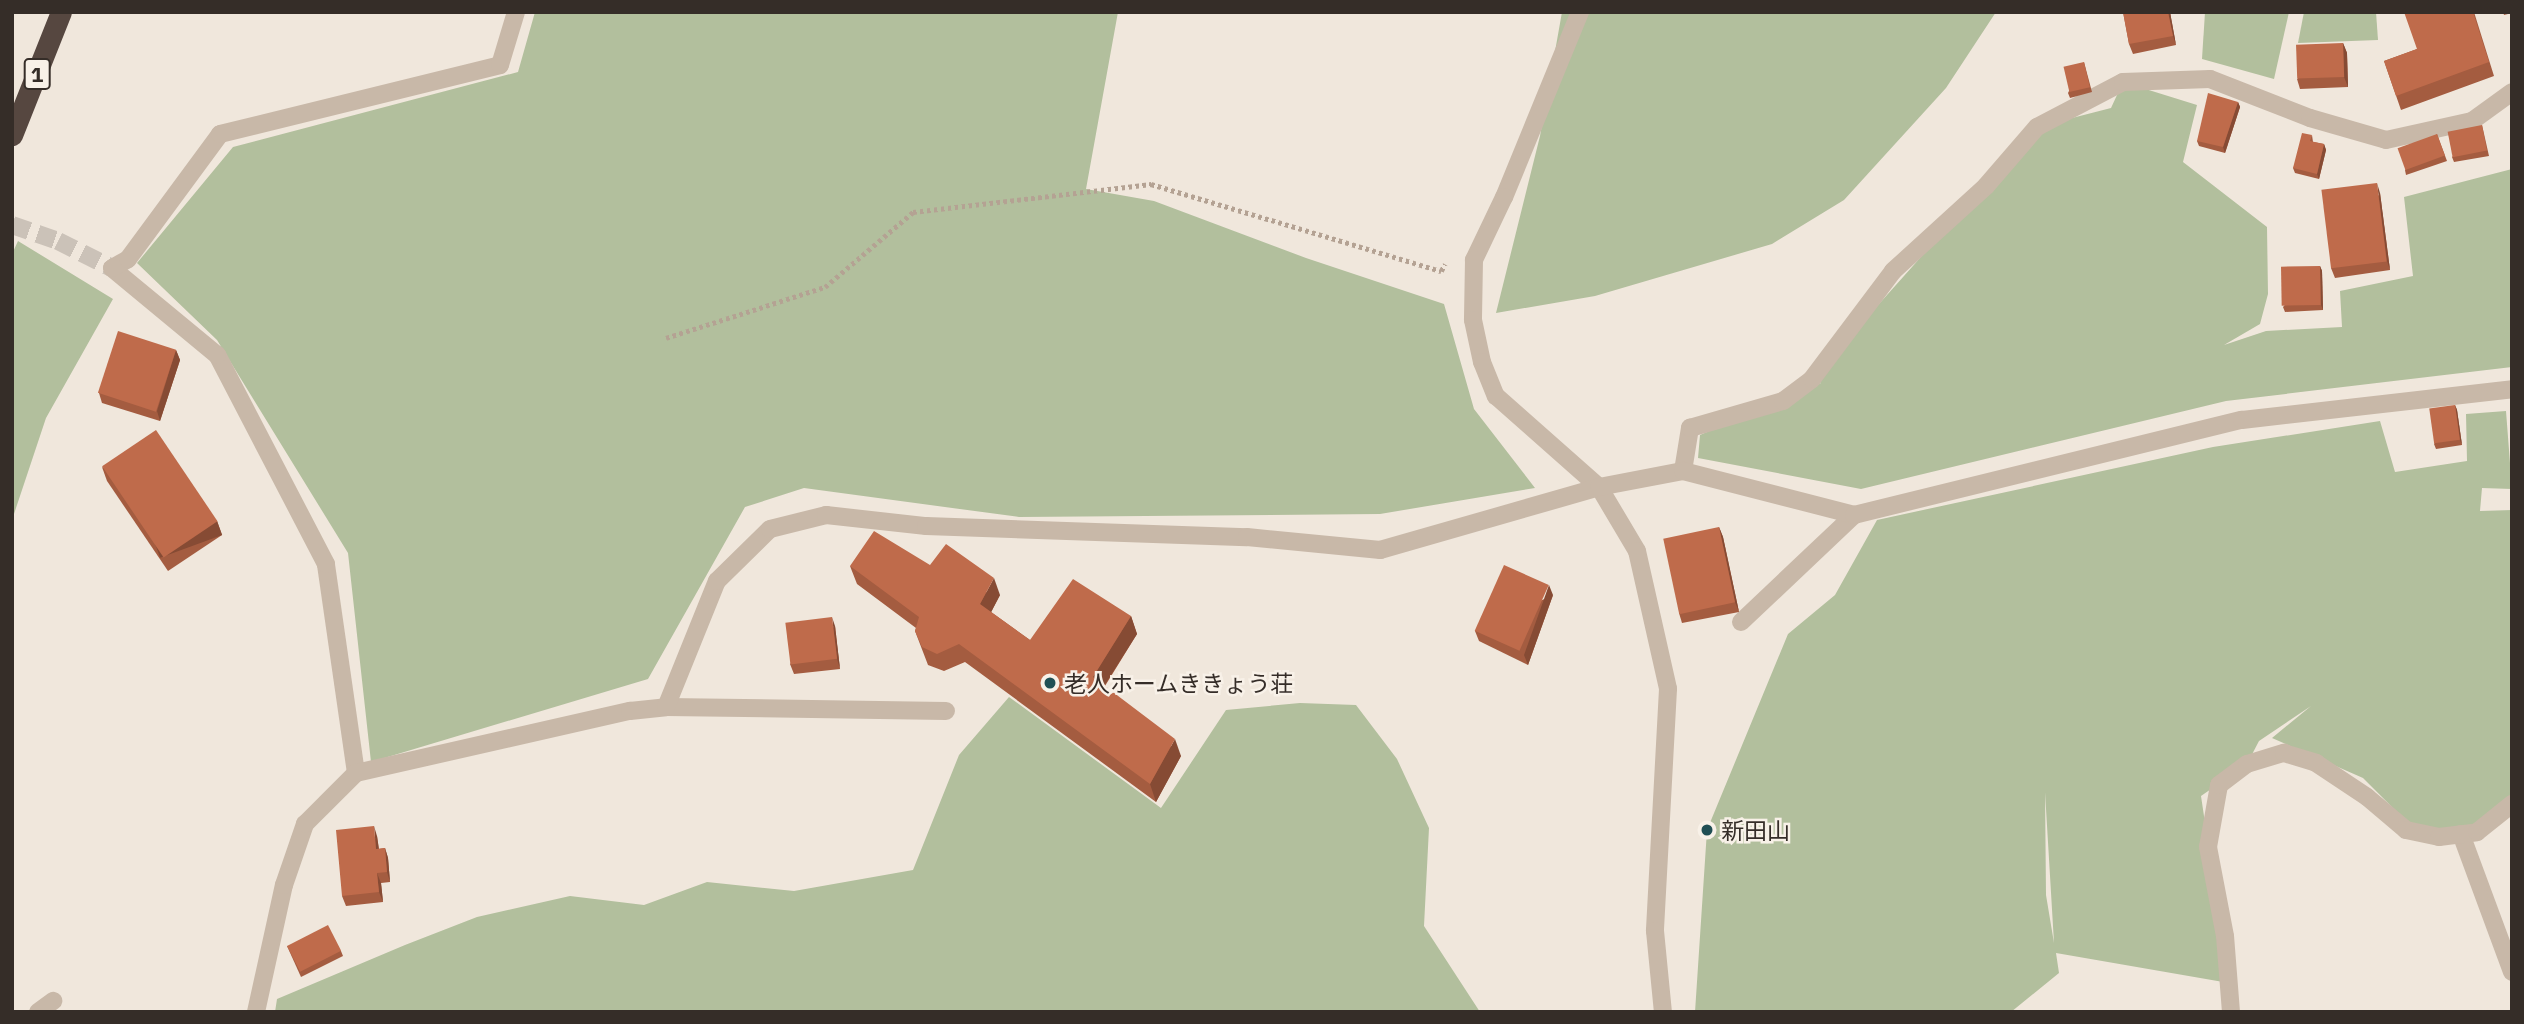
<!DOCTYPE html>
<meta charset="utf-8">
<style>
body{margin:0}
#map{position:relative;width:2524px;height:1024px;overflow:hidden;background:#f0e7dc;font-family:"IBM Plex Sans","Noto Sans JP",sans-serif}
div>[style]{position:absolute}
.green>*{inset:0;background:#b2bf9d}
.minor-tunnel>*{height:18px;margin-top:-9px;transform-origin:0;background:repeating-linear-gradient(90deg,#cbc2b8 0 18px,transparent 0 27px)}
.path>*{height:4.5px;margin-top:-2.25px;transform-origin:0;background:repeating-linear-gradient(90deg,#b4a293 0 3.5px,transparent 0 7px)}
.minor>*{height:18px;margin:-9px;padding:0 9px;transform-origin:9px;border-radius:9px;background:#c8b8a8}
.highway>*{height:21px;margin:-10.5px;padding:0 10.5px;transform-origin:10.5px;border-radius:10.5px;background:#564740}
.wall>*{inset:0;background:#a45c40}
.shaded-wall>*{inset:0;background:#864b34;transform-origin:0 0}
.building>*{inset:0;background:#bf6b4b;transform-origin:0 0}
.dots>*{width:19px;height:19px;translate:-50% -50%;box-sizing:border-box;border:4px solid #f8f1e8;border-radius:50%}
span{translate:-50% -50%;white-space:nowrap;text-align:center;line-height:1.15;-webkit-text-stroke:5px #f8f1e8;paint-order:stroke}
.shield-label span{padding:2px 5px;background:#f8f1e8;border:2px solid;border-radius:5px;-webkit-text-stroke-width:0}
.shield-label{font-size:21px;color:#352d28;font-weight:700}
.poi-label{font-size:23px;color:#352d28}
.left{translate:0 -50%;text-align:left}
.frame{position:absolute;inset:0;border:14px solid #352d28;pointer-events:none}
</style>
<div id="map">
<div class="green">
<div style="clip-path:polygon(535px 12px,1118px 12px,1086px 189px,1154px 201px,1306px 258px,1444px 304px,1474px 409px,1535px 488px,1380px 514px,1019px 517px,804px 488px,745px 507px,648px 679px,371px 762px,348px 553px,217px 340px,137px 263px,233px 147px,518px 72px)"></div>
<div style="clip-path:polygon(1562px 12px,1996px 12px,1946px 88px,1844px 200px,1772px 244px,1595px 296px,1496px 313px,1540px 136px)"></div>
<div style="clip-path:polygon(2205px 12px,2289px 12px,2274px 79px,2202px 59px)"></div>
<div style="clip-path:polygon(2304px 12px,2376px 12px,2378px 40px,2298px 43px)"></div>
<div style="clip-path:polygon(2123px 82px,2197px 105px,2183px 162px,2267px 227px,2268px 294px,2260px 324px,2224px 345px,2266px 331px,2342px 327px,2340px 291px,2413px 276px,2404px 197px,2512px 169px,2512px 367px,2226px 401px,1861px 489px,1698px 458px,1700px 435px,1821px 383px,1812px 379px,2037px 127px,2111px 108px)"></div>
<div style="clip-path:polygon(18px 241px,113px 299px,46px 418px,12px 520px,12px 254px)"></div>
<div style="clip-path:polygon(evenodd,2506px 411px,2512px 489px,2482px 488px,2480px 511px,2512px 510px,2512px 797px,2477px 832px,2417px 832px,2363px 778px,2272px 738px,2311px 706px,2259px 741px,2247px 764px,2201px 796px,2229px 983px,2056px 953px,2059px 973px,2011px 1012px,1695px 1012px,1707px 830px,1788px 634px,1835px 595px,1877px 520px,2213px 447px,2380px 421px,2395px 472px,2467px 461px,2466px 414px,2506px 411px,2045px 791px,2045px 792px,2054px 943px,2046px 895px,2045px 791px)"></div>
<div style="clip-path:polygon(1009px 697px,1161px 808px,1226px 710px,1300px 703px,1356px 705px,1397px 759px,1429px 828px,1424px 926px,1480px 1012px,275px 1012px,277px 999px,405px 945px,477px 917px,570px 896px,644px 905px,707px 882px,794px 891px,913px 870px,959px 755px)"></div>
</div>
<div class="minor-tunnel">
<div style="left:12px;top:225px;width:49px;rotate:19.2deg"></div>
<div style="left:58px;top:241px;width:60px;rotate:26.6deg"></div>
</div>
<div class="path">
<div style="left:666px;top:338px;width:167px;rotate:-17.8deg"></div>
<div style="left:825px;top:287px;width:116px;rotate:-40.4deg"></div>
<div style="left:913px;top:212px;width:240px;rotate:-6.7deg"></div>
<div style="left:1151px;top:184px;width:303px;rotate:16.7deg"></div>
<div style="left:1441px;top:271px;width:8px;rotate:-60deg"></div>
</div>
<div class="minor">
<div style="left:1580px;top:12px;width:200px;rotate:112.3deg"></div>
<div style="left:1504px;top:197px;width:70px;rotate:115.5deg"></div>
<div style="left:1474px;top:260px;width:60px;rotate:91deg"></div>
<div style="left:1473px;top:320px;width:43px;rotate:77.9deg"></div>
<div style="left:1482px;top:362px;width:37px;rotate:68deg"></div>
<div style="left:1496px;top:396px;width:137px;rotate:41.5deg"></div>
<div style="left:1599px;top:487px;width:74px;rotate:59.3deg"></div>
<div style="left:1637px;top:551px;width:141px;rotate:77.3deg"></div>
<div style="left:1668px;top:689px;width:242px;rotate:93.1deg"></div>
<div style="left:1655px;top:931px;width:81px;rotate:84.4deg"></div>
<div style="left:1683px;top:471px;width:44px;rotate:-80.8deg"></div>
<div style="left:1690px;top:428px;width:97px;rotate:-16.2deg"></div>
<div style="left:1783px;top:401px;width:36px;rotate:-37deg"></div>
<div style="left:1812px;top:379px;width:135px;rotate:-53.1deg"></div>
<div style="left:1893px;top:271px;width:126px;rotate:-42.4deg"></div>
<div style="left:1986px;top:186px;width:78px;rotate:-49.2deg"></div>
<div style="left:2037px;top:127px;width:97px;rotate:-27.6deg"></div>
<div style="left:2123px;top:82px;width:87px;rotate:-2deg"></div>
<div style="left:2210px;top:79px;width:107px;rotate:21.3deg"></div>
<div style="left:2310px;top:118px;width:79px;rotate:16.1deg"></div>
<div style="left:2386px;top:140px;width:88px;rotate:-12.5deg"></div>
<div style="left:2472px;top:121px;width:49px;rotate:-35.9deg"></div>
<div style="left:1741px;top:622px;width:156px;rotate:-43.4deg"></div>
<div style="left:666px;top:707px;width:280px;rotate:0.8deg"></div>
<div style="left:356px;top:773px;width:211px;rotate:-98.2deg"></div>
<div style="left:326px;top:564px;width:236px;rotate:-117.5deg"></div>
<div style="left:217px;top:355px;width:136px;rotate:-140.4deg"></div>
<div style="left:112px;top:268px;width:18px;rotate:-29deg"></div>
<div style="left:128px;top:259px;width:155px;rotate:-53.6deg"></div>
<div style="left:220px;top:134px;width:288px;rotate:-13.8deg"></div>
<div style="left:500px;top:65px;width:55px;rotate:-73.2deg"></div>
<div style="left:2461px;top:834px;width:147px;rotate:69.7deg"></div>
<div style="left:38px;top:1012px;width:19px;rotate:-36deg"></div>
<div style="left:256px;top:1012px;width:130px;rotate:-77.6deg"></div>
<div style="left:284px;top:885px;width:65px;rotate:-71deg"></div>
<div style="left:305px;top:824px;width:72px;rotate:-45deg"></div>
<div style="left:356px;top:773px;width:281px;rotate:-12.8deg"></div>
<div style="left:630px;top:711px;width:36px;rotate:-6deg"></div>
<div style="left:666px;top:707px;width:136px;rotate:-68deg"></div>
<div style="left:717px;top:581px;width:74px;rotate:-44.5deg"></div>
<div style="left:770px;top:529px;width:58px;rotate:-14deg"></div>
<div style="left:826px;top:515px;width:101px;rotate:6.3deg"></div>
<div style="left:926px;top:526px;width:321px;rotate:2deg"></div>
<div style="left:1247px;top:537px;width:134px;rotate:5.6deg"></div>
<div style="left:1380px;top:550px;width:228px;rotate:-16deg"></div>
<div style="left:1599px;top:487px;width:86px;rotate:-10.8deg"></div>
<div style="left:1683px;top:471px;width:177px;rotate:14.4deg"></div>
<div style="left:1854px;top:515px;width:399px;rotate:-13.8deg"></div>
<div style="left:2242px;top:420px;width:272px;rotate:-6.5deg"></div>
<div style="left:2231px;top:1012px;width:76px;rotate:-94.5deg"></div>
<div style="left:2225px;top:936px;width:91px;rotate:-100.8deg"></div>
<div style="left:2208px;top:847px;width:63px;rotate:-79.9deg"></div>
<div style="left:2219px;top:785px;width:35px;rotate:-37deg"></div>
<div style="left:2247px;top:764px;width:39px;rotate:-17deg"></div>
<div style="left:2284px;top:753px;width:34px;rotate:17deg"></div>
<div style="left:2316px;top:763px;width:61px;rotate:33.7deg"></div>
<div style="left:2367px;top:797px;width:51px;rotate:40.2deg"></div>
<div style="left:2406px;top:830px;width:34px;rotate:12deg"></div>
<div style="left:2439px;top:837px;width:38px;rotate:-7deg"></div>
<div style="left:2477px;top:832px;width:45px;rotate:-38.7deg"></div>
</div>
<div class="highway">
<div style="left:12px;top:135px;width:132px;rotate:-68.3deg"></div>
</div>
<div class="wall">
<div style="clip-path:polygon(2123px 12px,2170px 12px,2176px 45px,2133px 54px,2129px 44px)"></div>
<div style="clip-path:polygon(2474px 12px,2494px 76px,2401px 110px,2384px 61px,2417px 49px)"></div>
<div style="clip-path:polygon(2503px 12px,2512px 12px,2512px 13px,2504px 15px)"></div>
<div style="clip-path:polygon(2343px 43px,2347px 53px,2348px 87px,2300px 89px,2297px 79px)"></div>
<div style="clip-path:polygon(2084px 62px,2092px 92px,2070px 98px,2068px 93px)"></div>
<div style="clip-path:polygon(2238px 102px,2240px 107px,2225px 153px,2199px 146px,2197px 141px)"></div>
<div style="clip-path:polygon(2482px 125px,2489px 156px,2454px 162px,2452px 157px)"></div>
<div style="clip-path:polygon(2437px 134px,2447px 161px,2406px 175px,2405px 170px)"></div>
<div style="clip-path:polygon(2312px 135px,2313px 142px,2324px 144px,2326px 150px,2319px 179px,2295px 173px,2293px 168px)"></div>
<div style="clip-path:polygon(2380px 193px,2390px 270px,2335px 278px,2331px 268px)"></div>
<div style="clip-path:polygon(2320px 266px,2322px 271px,2323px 310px,2285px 312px,2283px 307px)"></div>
<div style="clip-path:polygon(176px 350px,180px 360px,160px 421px,102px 403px,99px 393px)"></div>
<div style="clip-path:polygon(2455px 405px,2457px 410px,2462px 445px,2436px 449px,2434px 444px)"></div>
<div style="clip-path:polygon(102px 467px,217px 521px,222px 535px,168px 571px,107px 481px)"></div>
<div style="clip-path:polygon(1719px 527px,1723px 537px,1739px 612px,1682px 623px,1679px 613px)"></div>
<div style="clip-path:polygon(850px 566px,1000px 595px,991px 612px,1030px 640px,1131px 616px,1137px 634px,1105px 686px,1181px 756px,1156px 802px,965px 662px,944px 671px,928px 665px,915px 631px,916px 628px,857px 584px)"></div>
<div style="clip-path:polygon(1553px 595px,1528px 665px,1479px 641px,1475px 631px)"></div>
<div style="clip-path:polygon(835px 626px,840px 669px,794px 674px,790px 664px)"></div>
<div style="clip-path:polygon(377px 836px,379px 849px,385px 848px,388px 858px,390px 882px,381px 883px,383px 902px,346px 906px,342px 896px)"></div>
<div style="clip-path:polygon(287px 946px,341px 951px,343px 956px,301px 977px)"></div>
</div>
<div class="shaded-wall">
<div style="clip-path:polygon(2168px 12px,2170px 12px,2176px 45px,2173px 36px)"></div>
<div style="clip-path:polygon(2343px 43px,2347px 53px,2348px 87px,2344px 77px)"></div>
<div style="clip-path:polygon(2238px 102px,2240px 107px,2225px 153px,2223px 147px)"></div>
<div style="clip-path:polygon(2324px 144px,2326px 150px,2319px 179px,2317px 174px)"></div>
<div style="clip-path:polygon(2377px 183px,2380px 193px,2390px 270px,2387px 261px)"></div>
<div style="clip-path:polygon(2320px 266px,2322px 271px,2323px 310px,2321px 305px)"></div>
<div style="clip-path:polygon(176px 350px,180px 360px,160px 421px,157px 411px)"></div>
<div style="clip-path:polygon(2455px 405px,2457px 410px,2462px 445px,2460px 440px)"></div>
<div style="left:217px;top:521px;width:15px;height:66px;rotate:70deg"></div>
<div style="clip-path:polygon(1719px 527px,1723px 537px,1739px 612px,1735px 602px)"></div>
<div style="clip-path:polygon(994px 578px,1000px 595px,986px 622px,980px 604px)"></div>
<div style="clip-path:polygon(1549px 585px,1553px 595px,1528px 665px,1524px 655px)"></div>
<div style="clip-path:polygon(1131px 616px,1137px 634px,1099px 694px,1093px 677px)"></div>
<div style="clip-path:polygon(832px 617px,835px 626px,840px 669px,837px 659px)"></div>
<div style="clip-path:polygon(1175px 739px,1181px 756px,1156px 802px,1150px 784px)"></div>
<div style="clip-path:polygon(374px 826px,377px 836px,380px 859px,376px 849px)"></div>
<div style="clip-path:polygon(385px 848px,388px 858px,390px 882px,387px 872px)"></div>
<div style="clip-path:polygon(377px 873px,381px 883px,383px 902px,379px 892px)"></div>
</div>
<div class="building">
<div style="clip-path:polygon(2123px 12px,2168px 12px,2173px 36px,2129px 44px)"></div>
<div style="clip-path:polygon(2404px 12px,2473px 12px,2489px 62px,2396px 96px,2384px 61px,2417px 49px)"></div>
<div style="left:2343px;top:43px;width:34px;height:47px;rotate:88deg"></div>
<div style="left:2084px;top:62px;width:26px;height:21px;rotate:77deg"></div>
<div style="clip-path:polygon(2208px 93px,2238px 102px,2223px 147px,2197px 141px)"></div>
<div style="left:2482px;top:125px;width:26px;height:35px;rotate:79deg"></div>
<div style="clip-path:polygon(2302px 133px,2312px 135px,2310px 141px,2324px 144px,2317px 174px,2293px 168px)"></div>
<div style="left:2437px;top:134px;width:23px;height:42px;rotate:70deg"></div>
<div style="left:2377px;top:183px;width:79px;height:56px;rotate:83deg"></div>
<div style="left:2320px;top:266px;width:39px;height:39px;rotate:89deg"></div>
<div style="left:118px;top:331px;width:61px;height:65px;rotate:18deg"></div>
<div style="left:2455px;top:405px;width:35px;height:26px;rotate:82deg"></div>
<div style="left:156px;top:430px;width:110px;height:65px;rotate:56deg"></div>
<div style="left:1719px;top:527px;width:77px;height:57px;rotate:78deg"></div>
<div style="clip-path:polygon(874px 531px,930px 565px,946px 544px,994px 578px,980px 604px,1030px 640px,1073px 579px,1131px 616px,1093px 677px,1175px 739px,1150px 784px,959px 644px,937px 654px,922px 647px,915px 631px,919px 617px,850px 566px)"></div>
<div style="left:1504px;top:565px;width:49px;height:72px;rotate:24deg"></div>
<div style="left:832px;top:617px;width:42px;height:47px;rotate:83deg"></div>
<div style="clip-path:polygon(374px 826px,376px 849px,385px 848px,387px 872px,377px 873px,379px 892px,342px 896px,336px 830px)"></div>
<div style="left:328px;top:925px;width:29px;height:46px;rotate:63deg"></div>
</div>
<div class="dots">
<div style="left:1050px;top:683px;background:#204f54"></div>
<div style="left:1707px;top:830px;background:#204f54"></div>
</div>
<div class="shield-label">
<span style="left:37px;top:74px">1</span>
</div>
<div class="poi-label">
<span class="left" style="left:1064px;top:683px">老人ホームききょう荘</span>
<span class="left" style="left:1721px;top:830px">新田山</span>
</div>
<div class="frame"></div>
</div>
